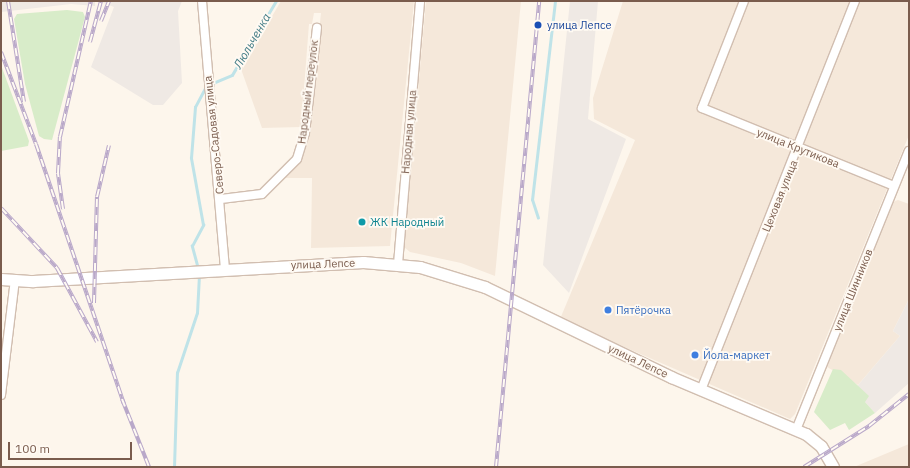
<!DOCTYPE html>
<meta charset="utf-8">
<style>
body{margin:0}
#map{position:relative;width:910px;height:468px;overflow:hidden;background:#fdf6ec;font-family:"IBM Plex Sans",sans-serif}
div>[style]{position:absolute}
.residential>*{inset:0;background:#f5e8da}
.industrial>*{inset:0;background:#efe9e4}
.green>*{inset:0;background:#d8ecc9}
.stream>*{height:2.5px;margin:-1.25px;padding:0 1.25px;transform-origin:1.25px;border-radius:1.25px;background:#bfe3e8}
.roads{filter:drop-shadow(1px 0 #d1beb0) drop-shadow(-1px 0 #d1beb0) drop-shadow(0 1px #d1beb0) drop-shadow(0 -1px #d1beb0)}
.minor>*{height:8px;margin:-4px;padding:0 4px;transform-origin:4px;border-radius:4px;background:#fff}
.secondary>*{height:11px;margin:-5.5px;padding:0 5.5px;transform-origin:5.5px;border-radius:5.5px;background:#fff}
.rail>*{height:4px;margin-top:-2px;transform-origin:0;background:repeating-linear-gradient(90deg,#fffaf3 0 8px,#b9a8c9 0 16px);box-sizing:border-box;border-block:1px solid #b9a8c9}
.dots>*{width:11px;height:11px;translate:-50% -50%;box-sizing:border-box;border:2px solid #fffaf3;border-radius:50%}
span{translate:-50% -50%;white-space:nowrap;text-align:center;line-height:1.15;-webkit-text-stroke:3.5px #fffaf3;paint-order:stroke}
.transit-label{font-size:11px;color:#164399}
.left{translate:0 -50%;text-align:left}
.street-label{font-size:11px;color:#7a5c4d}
.culture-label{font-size:11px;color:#0d838f}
.shop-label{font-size:11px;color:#366cbe}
.water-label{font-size:12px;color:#437c86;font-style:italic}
.frame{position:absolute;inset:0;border:2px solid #7a5c4d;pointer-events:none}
.scale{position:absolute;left:8px;top:442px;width:124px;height:18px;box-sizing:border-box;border:2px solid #7a5c4d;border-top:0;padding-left:5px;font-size:12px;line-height:14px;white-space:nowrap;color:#7a5c4d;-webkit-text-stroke:3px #fffaf3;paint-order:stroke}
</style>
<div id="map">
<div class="residential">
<div style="clip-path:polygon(281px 1px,414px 1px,390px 246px,311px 248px,312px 178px,285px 178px,298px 163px,308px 133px,321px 13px,314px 13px,312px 24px,309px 24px,301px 127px,262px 128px,241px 69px)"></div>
<div style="clip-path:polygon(426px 1px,521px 1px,495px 276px,461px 263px,410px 252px,404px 247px)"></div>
<div style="clip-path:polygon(623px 1px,909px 1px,909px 135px,795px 414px,790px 419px,560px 319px,635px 140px,594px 119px,593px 98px)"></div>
<div style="clip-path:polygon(898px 200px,909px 204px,909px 299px,893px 331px,900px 336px,858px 385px,827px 367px,893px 202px)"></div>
<div style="clip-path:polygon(909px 444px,909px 467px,854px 467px)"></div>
</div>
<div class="industrial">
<div style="clip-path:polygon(1px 1px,95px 1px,95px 6px,71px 4px,1px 12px)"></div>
<div style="clip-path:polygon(99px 1px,182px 1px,178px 11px,182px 83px,163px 105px,153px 105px,91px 67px,114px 7px)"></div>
<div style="clip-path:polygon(570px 1px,598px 1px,588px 119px,626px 139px,569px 293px,543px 265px)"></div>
<div style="clip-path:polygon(909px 299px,909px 383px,875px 413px,865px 402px,847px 398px,900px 336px,893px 331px)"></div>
</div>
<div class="green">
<div style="clip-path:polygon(67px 10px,83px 12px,85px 17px,52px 140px,44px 139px,39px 136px,25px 84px,14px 19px,17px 14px)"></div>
<div style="clip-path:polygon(1px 65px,29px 141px,28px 146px,1px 151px)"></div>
<div style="clip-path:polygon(833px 369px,841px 370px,869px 396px,865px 402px,875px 413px,849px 430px,845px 423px,830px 430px,814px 412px)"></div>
</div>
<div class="stream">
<div style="left:538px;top:218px;width:19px;rotate:-108deg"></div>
<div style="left:532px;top:200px;width:200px;rotate:-83.4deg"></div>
<div style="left:198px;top:269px;width:24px;rotate:-105deg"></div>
<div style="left:192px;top:246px;width:24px;rotate:-62deg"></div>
<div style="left:203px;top:225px;width:68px;rotate:-100.2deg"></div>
<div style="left:191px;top:158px;width:51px;rotate:-85.5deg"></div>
<div style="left:195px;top:107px;width:24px;rotate:-62deg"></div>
<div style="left:206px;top:86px;width:28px;rotate:-23deg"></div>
<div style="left:232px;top:75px;width:86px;rotate:-59.3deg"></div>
<div style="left:174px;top:467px;width:94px;rotate:-88.2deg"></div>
<div style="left:177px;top:373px;width:63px;rotate:-71.6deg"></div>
<div style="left:197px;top:313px;width:39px;rotate:-87deg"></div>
</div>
<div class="roads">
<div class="minor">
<div style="left:202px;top:1px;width:268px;rotate:85.1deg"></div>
<div style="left:744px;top:1px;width:115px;rotate:111.4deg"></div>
<div style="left:702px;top:108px;width:207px;rotate:22.1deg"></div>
<div style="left:221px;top:199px;width:41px;rotate:-7deg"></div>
<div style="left:262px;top:194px;width:49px;rotate:-45deg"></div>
<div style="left:297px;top:159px;width:27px;rotate:-73deg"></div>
<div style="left:305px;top:133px;width:106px;rotate:-83.5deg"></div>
<div style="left:398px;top:264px;width:264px;rotate:-85.2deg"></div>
<div style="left:701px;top:390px;width:418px;rotate:-68.4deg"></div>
<div style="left:1px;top:395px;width:116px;rotate:-83.1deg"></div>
<div style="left:796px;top:430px;width:301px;rotate:-68deg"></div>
</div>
<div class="secondary">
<div style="left:1px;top:279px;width:32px;rotate:4deg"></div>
<div style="left:33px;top:281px;width:331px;rotate:-3.3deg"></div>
<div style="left:363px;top:262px;width:57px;rotate:5deg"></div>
<div style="left:420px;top:267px;width:68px;rotate:17.1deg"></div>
<div style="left:485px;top:287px;width:207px;rotate:25.8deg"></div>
<div style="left:671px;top:377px;width:147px;rotate:22.9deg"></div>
<div style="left:806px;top:434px;width:19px;rotate:39deg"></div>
<div style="left:821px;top:446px;width:24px;rotate:60deg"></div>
</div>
</div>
<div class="rail">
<div style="left:8px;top:1px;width:102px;rotate:81deg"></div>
<div style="left:101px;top:21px;width:22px;rotate:-68deg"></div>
<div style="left:90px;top:42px;width:42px;rotate:-75deg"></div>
<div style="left:1px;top:52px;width:98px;rotate:69.2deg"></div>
<div style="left:36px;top:144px;width:274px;rotate:71.3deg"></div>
<div style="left:1px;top:208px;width:82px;rotate:47deg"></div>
<div style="left:57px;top:268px;width:84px;rotate:61.6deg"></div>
<div style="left:63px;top:209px;width:36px;rotate:-98deg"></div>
<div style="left:58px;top:173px;width:36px;rotate:-87deg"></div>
<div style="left:60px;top:137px;width:139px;rotate:-77.2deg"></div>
<div style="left:94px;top:303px;width:106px;rotate:-88.4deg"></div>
<div style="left:97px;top:197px;width:53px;rotate:-77deg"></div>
<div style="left:122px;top:399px;width:73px;rotate:68.3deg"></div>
<div style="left:496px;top:467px;width:468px;rotate:-84.7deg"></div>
<div style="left:804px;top:467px;width:77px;rotate:-32.2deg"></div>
<div style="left:869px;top:426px;width:51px;rotate:-38.7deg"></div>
</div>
<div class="dots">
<div style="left:538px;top:25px;background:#1a4fb4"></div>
<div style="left:362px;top:222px;background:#0f9aa8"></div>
<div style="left:608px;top:310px;background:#3f7fe0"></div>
<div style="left:695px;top:355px;background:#3f7fe0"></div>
</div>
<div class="transit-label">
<span class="left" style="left:547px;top:25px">улица Лепсе</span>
</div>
<div class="street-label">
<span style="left:308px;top:92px;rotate:-83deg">Народный переулок</span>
<span style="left:409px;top:132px;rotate:-85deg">Народная улица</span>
<span style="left:214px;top:135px;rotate:-96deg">Северо-Садовая улица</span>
<span style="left:798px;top:148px;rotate:22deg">улица Крутикова</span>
<span style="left:780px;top:196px;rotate:-68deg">Цеховая улица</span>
<span style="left:323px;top:264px;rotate:-2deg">улица Лепсе</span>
<span style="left:853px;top:290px;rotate:-68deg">улица Шинников</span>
<span style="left:638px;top:361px;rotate:25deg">улица Лепсе</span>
</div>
<div class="culture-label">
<span class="left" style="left:370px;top:222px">ЖК Народный</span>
</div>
<div class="shop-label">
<span class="left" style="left:616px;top:310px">Пятёрочка</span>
<span class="left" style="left:703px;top:355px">Йола-маркет</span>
</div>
<div class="water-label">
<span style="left:252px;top:41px;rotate:-60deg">Люльченка</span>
</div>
<div class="frame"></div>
<div class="scale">100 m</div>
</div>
